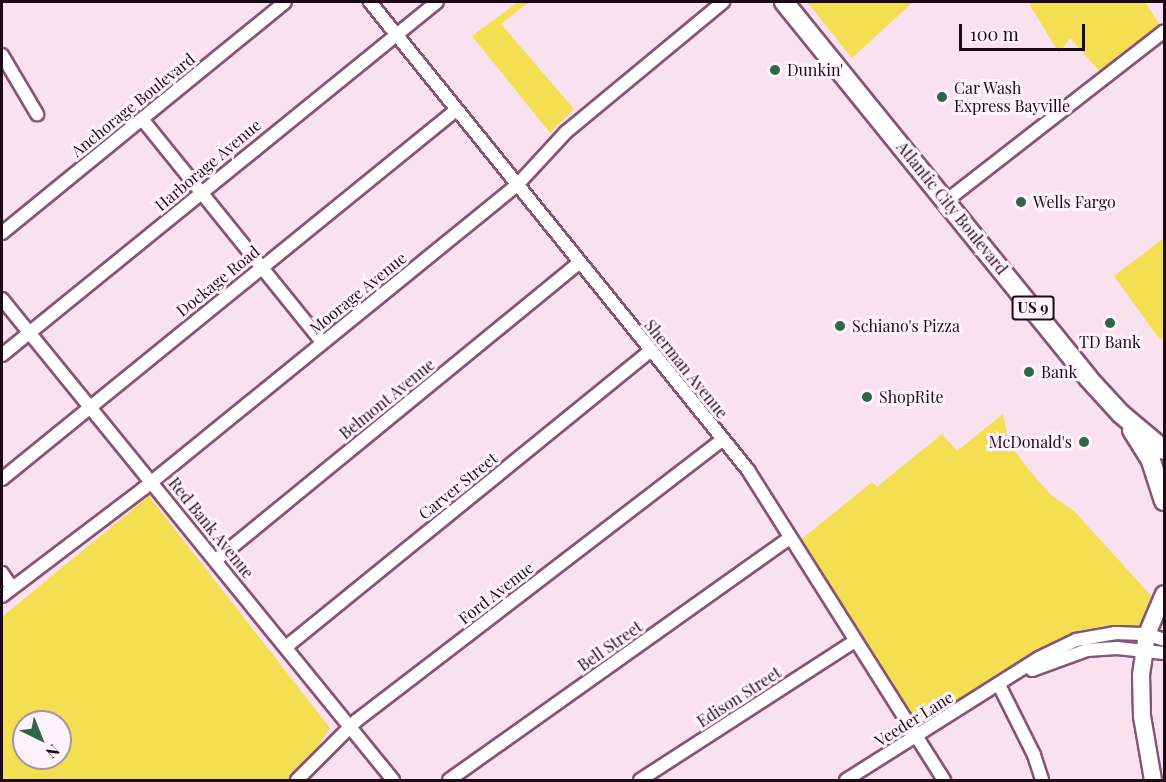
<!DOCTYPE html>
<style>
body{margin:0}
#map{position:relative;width:1166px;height:782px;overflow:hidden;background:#f9e1f0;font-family:"Playfair Display",serif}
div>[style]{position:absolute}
.green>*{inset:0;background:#f4de52}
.roads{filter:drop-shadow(2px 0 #885476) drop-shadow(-2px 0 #885476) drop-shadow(0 2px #885476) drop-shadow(0 -2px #885476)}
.minor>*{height:12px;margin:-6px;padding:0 6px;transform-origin:6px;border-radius:6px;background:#fff}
.major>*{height:16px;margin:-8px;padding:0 8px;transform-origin:8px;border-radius:8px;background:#fff}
.highway>*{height:18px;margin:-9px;padding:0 9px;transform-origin:9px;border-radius:9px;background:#fff}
.dots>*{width:16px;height:16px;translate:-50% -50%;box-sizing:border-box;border:3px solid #fff2fa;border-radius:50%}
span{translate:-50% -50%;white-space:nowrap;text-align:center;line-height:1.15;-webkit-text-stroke:6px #fff2fa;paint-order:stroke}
.shield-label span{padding:2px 4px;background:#fff2fa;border:2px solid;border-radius:4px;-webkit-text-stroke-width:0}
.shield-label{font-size:15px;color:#1e0a17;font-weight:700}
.poi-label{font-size:16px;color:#1e0a17}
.left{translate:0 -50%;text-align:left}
.right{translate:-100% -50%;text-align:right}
.street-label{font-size:16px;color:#1e0a17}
.frame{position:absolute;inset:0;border:3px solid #1e0a17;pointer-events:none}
.north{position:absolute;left:12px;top:710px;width:60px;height:60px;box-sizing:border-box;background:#fff2fa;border:2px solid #a5959f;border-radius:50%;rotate:137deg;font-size:16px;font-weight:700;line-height:24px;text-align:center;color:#1e0a17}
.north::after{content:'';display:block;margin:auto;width:21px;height:27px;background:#30654b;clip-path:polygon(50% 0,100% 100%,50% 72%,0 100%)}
.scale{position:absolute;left:959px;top:24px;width:126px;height:27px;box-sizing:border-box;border:3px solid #1e0a17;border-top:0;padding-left:8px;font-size:18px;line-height:21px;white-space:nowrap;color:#1e0a17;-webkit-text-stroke:4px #fff2fa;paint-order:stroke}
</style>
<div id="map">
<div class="green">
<div style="clip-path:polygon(518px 2px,529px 2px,501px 24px,574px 109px,550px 133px,472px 36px)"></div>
<div style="clip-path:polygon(807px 2px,913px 2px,852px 58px)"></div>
<div style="clip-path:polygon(1028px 2px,1145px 2px,1161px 27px,1102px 74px,1070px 38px,1059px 53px)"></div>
<div style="clip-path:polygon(1164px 238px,1164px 336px,1160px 340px,1114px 276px)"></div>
<div style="clip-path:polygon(1003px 414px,1009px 443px,1029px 470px,1050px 494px,1075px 512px,1155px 600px,1141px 626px,1091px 630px,1061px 638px,917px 723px,802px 539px,872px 482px,877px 487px,942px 434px,957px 451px)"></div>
<div style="clip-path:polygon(evenodd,149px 496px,330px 728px,295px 780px,2px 779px,2px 617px,149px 496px,24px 722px,60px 722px,60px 758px,24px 758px,24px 722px)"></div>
</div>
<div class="roads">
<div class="minor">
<div style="left:370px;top:2px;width:602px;rotate:51.07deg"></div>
<div style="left:748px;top:470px;width:367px;rotate:57.7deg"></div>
<div style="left:2px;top:55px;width:69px;rotate:59.3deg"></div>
<div style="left:142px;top:119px;width:287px;rotate:51.1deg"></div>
<div style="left:946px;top:201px;width:276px;rotate:-37.9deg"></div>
<div style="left:2px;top:233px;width:365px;rotate:-39.2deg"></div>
<div style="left:2px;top:299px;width:620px;rotate:50.89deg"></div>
<div style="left:2px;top:355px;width:560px;rotate:-39.06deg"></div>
<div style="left:2px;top:479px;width:585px;rotate:-39.1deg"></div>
<div style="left:216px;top:560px;width:469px;rotate:-39.3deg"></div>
<div style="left:2px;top:573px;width:18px;rotate:56deg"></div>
<div style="left:2px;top:596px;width:177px;rotate:-37.2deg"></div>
<div style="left:143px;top:489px;width:483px;rotate:-39.1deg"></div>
<div style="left:518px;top:184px;width:71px;rotate:-47.3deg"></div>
<div style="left:566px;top:132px;width:204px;rotate:-39.6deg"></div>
<div style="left:286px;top:647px;width:469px;rotate:-39.1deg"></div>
<div style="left:1032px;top:670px;width:59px;rotate:-20deg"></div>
<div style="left:1087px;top:650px;width:30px;rotate:-4deg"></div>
<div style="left:1117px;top:648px;width:47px;rotate:6.1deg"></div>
<div style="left:999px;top:685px;width:78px;rotate:63.4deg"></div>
<div style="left:1034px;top:755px;width:26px;rotate:72deg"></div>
<div style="left:297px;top:780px;width:83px;rotate:-45deg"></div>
<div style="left:356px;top:721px;width:461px;rotate:-37.5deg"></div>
<div style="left:449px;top:780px;width:418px;rotate:-35.4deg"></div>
<div style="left:640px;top:780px;width:256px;rotate:-32.9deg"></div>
<div style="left:846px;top:780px;width:228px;rotate:-32.3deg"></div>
<div style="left:1039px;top:658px;width:41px;rotate:-25.9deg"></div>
<div style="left:1076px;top:640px;width:39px;rotate:-10deg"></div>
<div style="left:1114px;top:633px;width:33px;rotate:2deg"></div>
<div style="left:1147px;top:634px;width:18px;rotate:19deg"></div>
</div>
<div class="major">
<div style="left:1153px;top:780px;width:65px;rotate:-99.8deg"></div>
<div style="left:1142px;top:716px;width:41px;rotate:-91.4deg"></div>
<div style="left:1141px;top:675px;width:41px;rotate:-81.7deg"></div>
<div style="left:1147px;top:634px;width:43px;rotate:-67deg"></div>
</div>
<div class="highway">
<div style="left:784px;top:2px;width:484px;rotate:51deg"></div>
<div style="left:1088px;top:378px;width:49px;rotate:47.5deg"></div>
<div style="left:1121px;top:414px;width:56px;rotate:39.9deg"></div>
<div style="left:1132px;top:430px;width:36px;rotate:58deg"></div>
<div style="left:1151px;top:461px;width:42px;rotate:72deg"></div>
</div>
</div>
<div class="dots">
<div style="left:775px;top:70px;background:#30654b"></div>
<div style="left:942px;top:97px;background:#30654b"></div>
<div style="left:1021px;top:202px;background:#30654b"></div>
<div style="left:1110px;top:323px;background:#30654b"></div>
<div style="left:840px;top:326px;background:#30654b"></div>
<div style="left:1029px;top:372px;background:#30654b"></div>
<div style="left:867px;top:397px;background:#30654b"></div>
<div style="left:1084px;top:442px;background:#30654b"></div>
</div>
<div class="shield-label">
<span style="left:1033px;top:308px">US 9</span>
</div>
<div class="poi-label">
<span class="left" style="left:787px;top:70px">Dunkin'</span>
<span class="left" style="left:954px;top:97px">Car Wash<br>Express Bayville</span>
<span class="left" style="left:1033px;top:202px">Wells Fargo</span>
<span class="left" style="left:852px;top:326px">Schiano's Pizza</span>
<span style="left:1110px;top:342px">TD Bank</span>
<span class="left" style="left:1041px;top:372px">Bank</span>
<span class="left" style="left:879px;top:397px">ShopRite</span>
<span class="right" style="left:1072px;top:442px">McDonald's</span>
</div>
<div class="street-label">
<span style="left:133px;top:105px;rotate:-39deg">Anchorage Boulevard</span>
<span style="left:208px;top:165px;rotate:-40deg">Harborage Avenue</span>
<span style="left:952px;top:208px;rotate:51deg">Atlantic City Boulevard</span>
<span style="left:218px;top:281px;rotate:-39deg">Dockage Road</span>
<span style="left:358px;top:293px;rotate:-39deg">Moorage Avenue</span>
<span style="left:686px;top:369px;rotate:51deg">Sherman Avenue</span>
<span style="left:387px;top:399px;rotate:-39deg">Belmont Avenue</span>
<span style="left:458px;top:486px;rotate:-39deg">Carver Street</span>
<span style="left:211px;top:528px;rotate:51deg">Red Bank Avenue</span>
<span style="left:496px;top:593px;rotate:-38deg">Ford Avenue</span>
<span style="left:610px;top:646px;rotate:-35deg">Bell Street</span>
<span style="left:739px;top:697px;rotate:-33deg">Edison Street</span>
<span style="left:914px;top:719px;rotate:-32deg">Veeder Lane</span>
</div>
<div class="frame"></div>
<div class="north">N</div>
<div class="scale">100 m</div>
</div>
